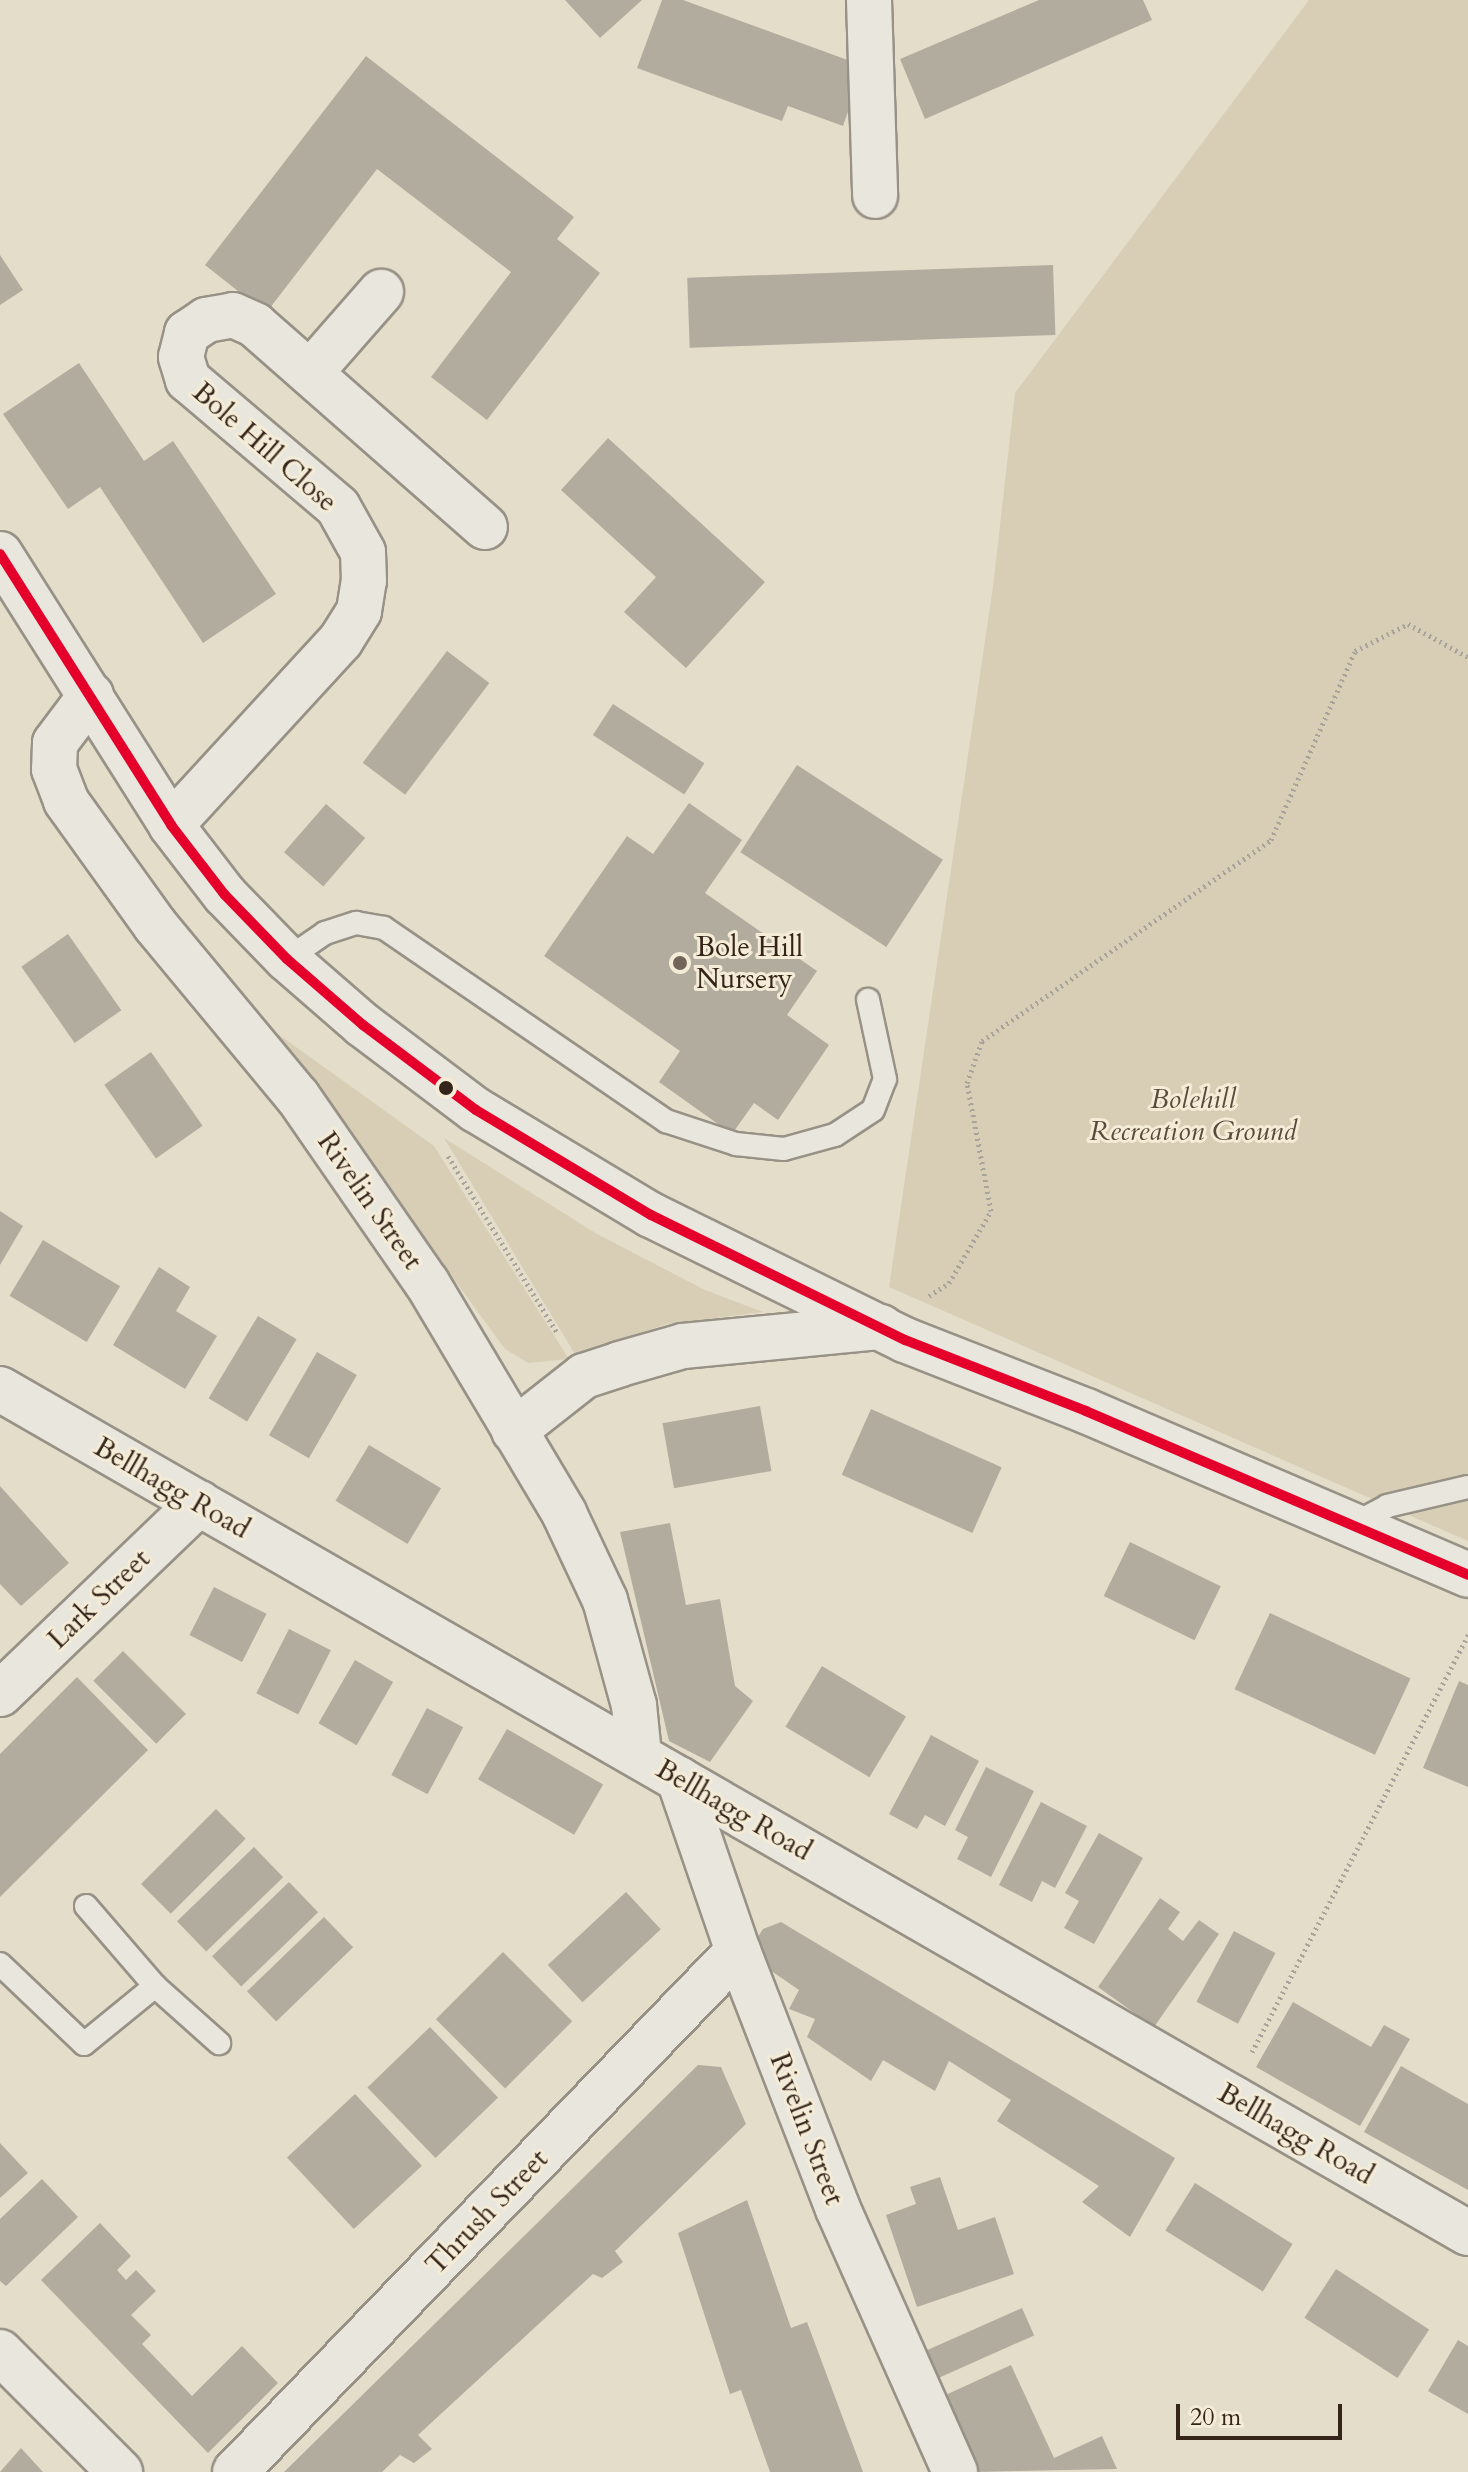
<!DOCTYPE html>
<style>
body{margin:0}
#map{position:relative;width:1468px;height:2472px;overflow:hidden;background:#e4ddca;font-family:Cardo,serif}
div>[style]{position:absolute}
.green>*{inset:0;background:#d8ceb5}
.building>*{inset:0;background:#b2ac9f;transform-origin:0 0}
.path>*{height:5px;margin-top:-2.5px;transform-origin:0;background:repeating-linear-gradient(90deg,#a8a49c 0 2px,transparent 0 6px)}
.roads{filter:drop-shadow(2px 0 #979186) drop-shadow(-2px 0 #979186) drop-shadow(0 2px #979186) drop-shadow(0 -2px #979186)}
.service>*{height:22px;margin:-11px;padding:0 11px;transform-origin:11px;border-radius:11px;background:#e9e6dd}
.minor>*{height:44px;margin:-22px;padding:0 22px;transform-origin:22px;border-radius:22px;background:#e9e6dd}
.bus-1>*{height:10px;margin:-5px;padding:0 5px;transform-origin:5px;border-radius:5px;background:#e4002b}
.dots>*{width:22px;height:22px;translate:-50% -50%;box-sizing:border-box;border:4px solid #f4ecd6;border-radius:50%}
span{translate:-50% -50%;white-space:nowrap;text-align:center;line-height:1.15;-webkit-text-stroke:6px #f4ecd6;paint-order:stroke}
.street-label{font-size:28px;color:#34241a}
.poi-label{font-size:28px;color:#34241a}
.left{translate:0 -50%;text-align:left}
.park-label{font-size:28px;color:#5a4b3c;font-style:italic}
.scale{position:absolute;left:1176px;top:2404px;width:166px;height:36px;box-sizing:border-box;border:4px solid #34241a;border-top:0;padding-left:10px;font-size:24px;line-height:28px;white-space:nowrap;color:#34241a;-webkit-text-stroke:6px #f4ecd6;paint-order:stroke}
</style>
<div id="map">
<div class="green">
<div style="clip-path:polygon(1309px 0,1468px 0,1468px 1541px,889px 1287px,993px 587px,1015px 393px)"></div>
<div style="clip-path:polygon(271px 1029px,434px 1146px,569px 1359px,528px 1363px,505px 1349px)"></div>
<div style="clip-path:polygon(444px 1138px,597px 1234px,705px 1290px,763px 1312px,667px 1324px,575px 1354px)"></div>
</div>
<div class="building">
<div style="clip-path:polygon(565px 0,642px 0,600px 38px)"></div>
<div style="clip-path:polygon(662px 0,683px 0,864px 66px,843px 126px,788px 106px,782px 121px,637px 68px)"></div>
<div style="clip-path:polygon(1039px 0,1143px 0,1152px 20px,925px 119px,900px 59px)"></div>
<div style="clip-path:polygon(366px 56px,574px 217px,557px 239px,600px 273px,487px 420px,431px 377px,511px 272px,377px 169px,266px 313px,205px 265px)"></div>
<div style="clip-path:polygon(0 255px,23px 290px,0 305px)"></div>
<div style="left:1053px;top:265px;width:70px;height:366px;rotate:88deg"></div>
<div style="clip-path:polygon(79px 363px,144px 461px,173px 441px,276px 594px,203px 643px,100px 487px,68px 509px,3px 414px)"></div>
<div style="clip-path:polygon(608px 438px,765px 582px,686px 668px,624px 612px,656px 577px,561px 490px)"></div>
<div style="left:447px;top:651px;width:53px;height:140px;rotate:37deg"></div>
<div style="left:613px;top:704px;width:109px;height:37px;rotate:33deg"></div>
<div style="left:797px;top:765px;width:174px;height:104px;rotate:33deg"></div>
<div style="clip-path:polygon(689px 803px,742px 840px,705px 893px,817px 971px,787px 1015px,829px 1045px,778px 1120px,754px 1103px,732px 1134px,659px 1082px,680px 1051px,544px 956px,627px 836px,653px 854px)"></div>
<div style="left:326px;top:804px;width:52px;height:64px;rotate:41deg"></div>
<div style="left:68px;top:934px;width:93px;height:57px;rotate:55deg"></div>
<div style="left:151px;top:1052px;width:90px;height:57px;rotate:55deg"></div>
<div style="clip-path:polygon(0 1211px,23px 1226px,0 1265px)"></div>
<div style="left:43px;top:1240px;width:90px;height:65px;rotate:31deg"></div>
<div style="clip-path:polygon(159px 1267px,190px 1287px,176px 1311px,217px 1336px,185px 1389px,113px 1345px)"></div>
<div style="left:258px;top:1316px;width:45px;height:96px;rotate:31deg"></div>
<div style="left:317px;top:1352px;width:46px;height:96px;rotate:30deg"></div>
<div style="left:760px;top:1406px;width:66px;height:99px;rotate:80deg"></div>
<div style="left:871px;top:1409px;width:143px;height:72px;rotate:24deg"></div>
<div style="left:369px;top:1445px;width:84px;height:65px;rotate:31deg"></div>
<div style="clip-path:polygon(0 1486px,69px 1563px,21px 1606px,0 1584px)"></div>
<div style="clip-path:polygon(670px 1523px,686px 1605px,720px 1599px,735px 1686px,753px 1701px,710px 1762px,669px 1741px,620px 1532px)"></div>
<div style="left:1130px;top:1542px;width:101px;height:60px;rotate:26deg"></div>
<div style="left:214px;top:1587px;width:59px;height:54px;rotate:27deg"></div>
<div style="left:1270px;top:1613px;width:155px;height:84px;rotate:25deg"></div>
<div style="left:289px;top:1629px;width:47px;height:72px;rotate:27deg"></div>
<div style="left:123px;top:1651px;width:89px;height:42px;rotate:45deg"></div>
<div style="left:355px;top:1660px;width:44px;height:73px;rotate:30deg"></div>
<div style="left:822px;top:1666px;width:98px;height:71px;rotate:31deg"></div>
<div style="clip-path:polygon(77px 1677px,148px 1750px,0 1897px,0 1754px)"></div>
<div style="clip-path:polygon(1459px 1681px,1468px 1685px,1468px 1787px,1423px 1768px)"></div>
<div style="left:427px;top:1708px;width:41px;height:76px;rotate:28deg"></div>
<div style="left:507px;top:1729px;width:111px;height:58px;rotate:30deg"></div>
<div style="clip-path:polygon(931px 1735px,979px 1761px,945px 1826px,925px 1815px,917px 1829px,889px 1814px)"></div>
<div style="clip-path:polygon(986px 1767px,1034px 1791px,991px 1877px,957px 1859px,968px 1837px,955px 1830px)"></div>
<div style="clip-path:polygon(1041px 1802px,1087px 1826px,1055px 1888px,1042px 1881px,1032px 1902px,999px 1885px)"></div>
<div style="left:216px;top:1809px;width:42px;height:106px;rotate:45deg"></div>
<div style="clip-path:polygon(1099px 1833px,1143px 1858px,1094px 1944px,1064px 1928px,1079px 1901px,1065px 1893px)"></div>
<div style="left:254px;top:1847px;width:42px;height:107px;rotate:46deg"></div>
<div style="left:289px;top:1882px;width:42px;height:107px;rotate:46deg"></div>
<div style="left:626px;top:1892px;width:51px;height:107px;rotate:47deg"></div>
<div style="clip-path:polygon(1160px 1898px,1180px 1912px,1168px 1929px,1183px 1941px,1199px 1920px,1219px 1934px,1154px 2027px,1098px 1987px)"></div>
<div style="left:324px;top:1917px;width:42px;height:107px;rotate:46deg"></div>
<div style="clip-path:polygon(781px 1922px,1175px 2158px,1130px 2237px,1082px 2202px,1099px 2186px,997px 2121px,1011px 2100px,949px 2061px,935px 2091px,883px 2060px,871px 2081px,807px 2037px,815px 2019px,789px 2009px,799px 1990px,747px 1954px,763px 1929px)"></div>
<div style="left:1234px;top:1931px;width:47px;height:80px;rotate:28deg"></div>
<div style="left:503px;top:1952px;width:98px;height:95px;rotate:45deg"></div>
<div style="clip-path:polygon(1293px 2002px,1371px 2047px,1384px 2025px,1410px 2039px,1360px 2126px,1256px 2067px)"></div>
<div style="left:430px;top:2027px;width:98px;height:87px;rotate:46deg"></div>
<div style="clip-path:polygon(698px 2065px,721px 2067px,746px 2124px,615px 2251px,623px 2262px,602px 2278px,593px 2274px,418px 2435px,432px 2449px,414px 2463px,400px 2455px,382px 2472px,284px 2472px)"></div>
<div style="clip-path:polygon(1401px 2066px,1468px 2104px,1468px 2190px,1364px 2132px)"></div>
<div style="left:355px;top:2094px;width:98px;height:93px;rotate:47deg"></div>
<div style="clip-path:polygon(0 2143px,28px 2173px,0 2198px)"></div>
<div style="clip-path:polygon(940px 2177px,958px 2230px,995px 2217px,1014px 2274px,917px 2307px,886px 2215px,916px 2204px,910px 2187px)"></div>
<div style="clip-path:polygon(42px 2179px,78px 2217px,6px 2286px,0 2281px,0 2219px)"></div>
<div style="left:1195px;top:2183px;width:115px;height:56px;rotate:32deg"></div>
<div style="clip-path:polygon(747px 2200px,791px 2328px,807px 2322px,863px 2472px,770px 2472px,741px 2390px,730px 2394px,678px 2233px)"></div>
<div style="clip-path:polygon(100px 2223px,131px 2256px,117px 2270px,126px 2280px,136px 2270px,156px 2291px,131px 2315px,151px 2335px,142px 2344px,192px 2396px,242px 2346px,278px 2383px,208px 2453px,41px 2280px)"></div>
<div style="left:1336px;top:2269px;width:111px;height:58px;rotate:33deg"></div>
<div style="left:1022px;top:2308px;width:30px;height:114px;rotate:66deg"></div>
<div style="clip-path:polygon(1458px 2340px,1468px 2346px,1468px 2414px,1428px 2391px)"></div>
<div style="clip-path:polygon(1011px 2365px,1054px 2458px,1102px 2436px,1117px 2469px,974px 2472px,939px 2398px)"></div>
<div style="clip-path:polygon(21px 2448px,43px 2472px,0 2472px)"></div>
</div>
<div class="path">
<div style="left:448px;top:1156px;width:209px;rotate:58.3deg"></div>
<div style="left:929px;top:1296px;width:24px;rotate:-33deg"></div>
<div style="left:949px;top:1283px;width:83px;rotate:-59.7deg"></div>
<div style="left:991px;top:1211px;width:130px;rotate:-100.6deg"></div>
<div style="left:967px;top:1083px;width:45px;rotate:-70.3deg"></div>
<div style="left:982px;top:1041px;width:352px;rotate:-34.8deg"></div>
<div style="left:1271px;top:840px;width:207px;rotate:-66deg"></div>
<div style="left:1355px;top:651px;width:59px;rotate:-27deg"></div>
<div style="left:1408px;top:624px;width:68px;rotate:28.8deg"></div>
<div style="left:1252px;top:2052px;width:470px;rotate:-62.6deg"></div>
</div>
<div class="roads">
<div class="service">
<div style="left:287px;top:959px;width:46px;rotate:-34.4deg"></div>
<div style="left:325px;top:933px;width:33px;rotate:-18deg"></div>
<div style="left:356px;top:923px;width:28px;rotate:10deg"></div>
<div style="left:384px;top:928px;width:342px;rotate:34.4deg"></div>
<div style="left:666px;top:1121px;width:74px;rotate:18.2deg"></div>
<div style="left:736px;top:1144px;width:48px;rotate:5.9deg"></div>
<div style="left:784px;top:1149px;width:53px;rotate:-15.4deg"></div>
<div style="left:835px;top:1135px;width:45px;rotate:-33.3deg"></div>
<div style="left:873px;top:1110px;width:33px;rotate:-69deg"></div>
<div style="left:885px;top:1079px;width:81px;rotate:-102.1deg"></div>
<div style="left:1352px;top:1525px;width:40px;rotate:-28deg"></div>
<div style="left:1387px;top:1506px;width:83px;rotate:-13.2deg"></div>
<div style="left:86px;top:1906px;width:106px;rotate:49.2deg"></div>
<div style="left:0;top:1964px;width:116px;rotate:43.6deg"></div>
<div style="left:84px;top:2044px;width:92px;rotate:-39.2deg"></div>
<div style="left:155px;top:1986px;width:86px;rotate:41.7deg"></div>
</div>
<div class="minor">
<div style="left:869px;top:0;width:196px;rotate:88.2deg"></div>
<div style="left:310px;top:373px;width:108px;rotate:-48.8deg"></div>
<div style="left:0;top:554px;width:320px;rotate:57.7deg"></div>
<div style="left:171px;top:825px;width:88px;rotate:52.4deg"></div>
<div style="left:225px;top:895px;width:89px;rotate:45.9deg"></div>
<div style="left:287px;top:959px;width:101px;rotate:41deg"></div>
<div style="left:363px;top:1025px;width:141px;rotate:37deg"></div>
<div style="left:476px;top:1110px;width:204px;rotate:31deg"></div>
<div style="left:651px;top:1215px;width:283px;rotate:26.2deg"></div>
<div style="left:905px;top:1340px;width:194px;rotate:21.4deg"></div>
<div style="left:1086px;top:1411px;width:416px;rotate:23.2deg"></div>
<div style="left:91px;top:695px;width:60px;rotate:126.9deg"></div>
<div style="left:55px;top:743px;width:26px;rotate:92deg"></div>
<div style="left:54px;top:769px;width:34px;rotate:69deg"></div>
<div style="left:66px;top:801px;width:153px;rotate:54.3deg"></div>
<div style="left:155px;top:925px;width:224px;rotate:50.3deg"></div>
<div style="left:298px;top:1097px;width:226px;rotate:55.3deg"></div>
<div style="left:427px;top:1283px;width:268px;rotate:59.2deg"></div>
<div style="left:564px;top:1513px;width:96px;rotate:64.8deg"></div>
<div style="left:605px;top:1600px;width:109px;rotate:74.6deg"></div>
<div style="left:634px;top:1705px;width:50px;rotate:84.3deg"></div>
<div style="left:171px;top:825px;width:251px;rotate:-47.4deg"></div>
<div style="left:341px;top:640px;width:34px;rotate:-58deg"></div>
<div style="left:359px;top:611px;width:30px;rotate:-81deg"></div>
<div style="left:364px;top:581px;width:29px;rotate:-92deg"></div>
<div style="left:363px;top:552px;width:51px;rotate:-119.1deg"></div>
<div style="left:338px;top:507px;width:197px;rotate:-139.7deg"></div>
<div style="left:188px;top:380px;width:24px;rotate:-107deg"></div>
<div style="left:181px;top:357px;width:25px;rotate:-76deg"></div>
<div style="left:187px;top:333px;width:23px;rotate:-34deg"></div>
<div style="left:206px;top:320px;width:27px;rotate:-10deg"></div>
<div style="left:233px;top:315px;width:24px;rotate:24deg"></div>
<div style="left:255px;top:325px;width:306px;rotate:41.3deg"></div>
<div style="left:0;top:1389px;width:1693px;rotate:29.9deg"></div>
<div style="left:514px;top:1431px;width:89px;rotate:-38.2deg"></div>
<div style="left:584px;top:1376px;width:38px;rotate:-18deg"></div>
<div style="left:620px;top:1364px;width:66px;rotate:-15.9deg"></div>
<div style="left:683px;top:1346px;width:199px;rotate:-5.5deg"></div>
<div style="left:0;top:1694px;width:276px;rotate:-43.8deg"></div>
<div style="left:679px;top:1779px;width:182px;rotate:71.1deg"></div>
<div style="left:738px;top:1951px;width:277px;rotate:68.8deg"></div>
<div style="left:838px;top:2209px;width:288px;rotate:66deg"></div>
<div style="left:0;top:2352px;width:170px;rotate:45deg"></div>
<div style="left:235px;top:2472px;width:724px;rotate:-46.01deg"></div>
</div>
</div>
<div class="bus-1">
<div style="left:0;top:554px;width:320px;rotate:57.7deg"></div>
<div style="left:171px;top:825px;width:88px;rotate:52.4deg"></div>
<div style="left:225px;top:895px;width:89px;rotate:45.9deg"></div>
<div style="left:287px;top:959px;width:101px;rotate:41deg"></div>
<div style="left:363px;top:1025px;width:141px;rotate:37deg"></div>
<div style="left:476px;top:1110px;width:204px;rotate:31deg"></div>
<div style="left:651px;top:1215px;width:283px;rotate:26.2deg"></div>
<div style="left:905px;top:1340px;width:194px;rotate:21.4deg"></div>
<div style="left:1086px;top:1411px;width:416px;rotate:23.2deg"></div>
</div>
<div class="dots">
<div style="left:680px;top:963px;background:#726558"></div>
<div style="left:446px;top:1088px;background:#34241a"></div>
</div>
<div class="street-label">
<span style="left:265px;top:447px;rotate:41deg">Bole Hill Close</span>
<span style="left:370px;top:1201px;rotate:55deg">Rivelin Street</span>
<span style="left:172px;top:1488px;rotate:30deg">Bellhagg Road</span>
<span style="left:99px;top:1599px;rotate:-44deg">Lark Street</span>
<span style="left:734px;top:1810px;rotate:30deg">Bellhagg Road</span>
<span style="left:807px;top:2129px;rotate:69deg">Rivelin Street</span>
<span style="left:1296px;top:2134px;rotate:30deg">Bellhagg Road</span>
<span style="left:487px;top:2212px;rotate:-46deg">Thrush Street</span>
</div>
<div class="poi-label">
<span class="left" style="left:696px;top:963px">Bole Hill<br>Nursery</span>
</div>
<div class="park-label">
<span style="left:1193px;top:1115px">Bolehill<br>Recreation Ground</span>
</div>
<div class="scale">20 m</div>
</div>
